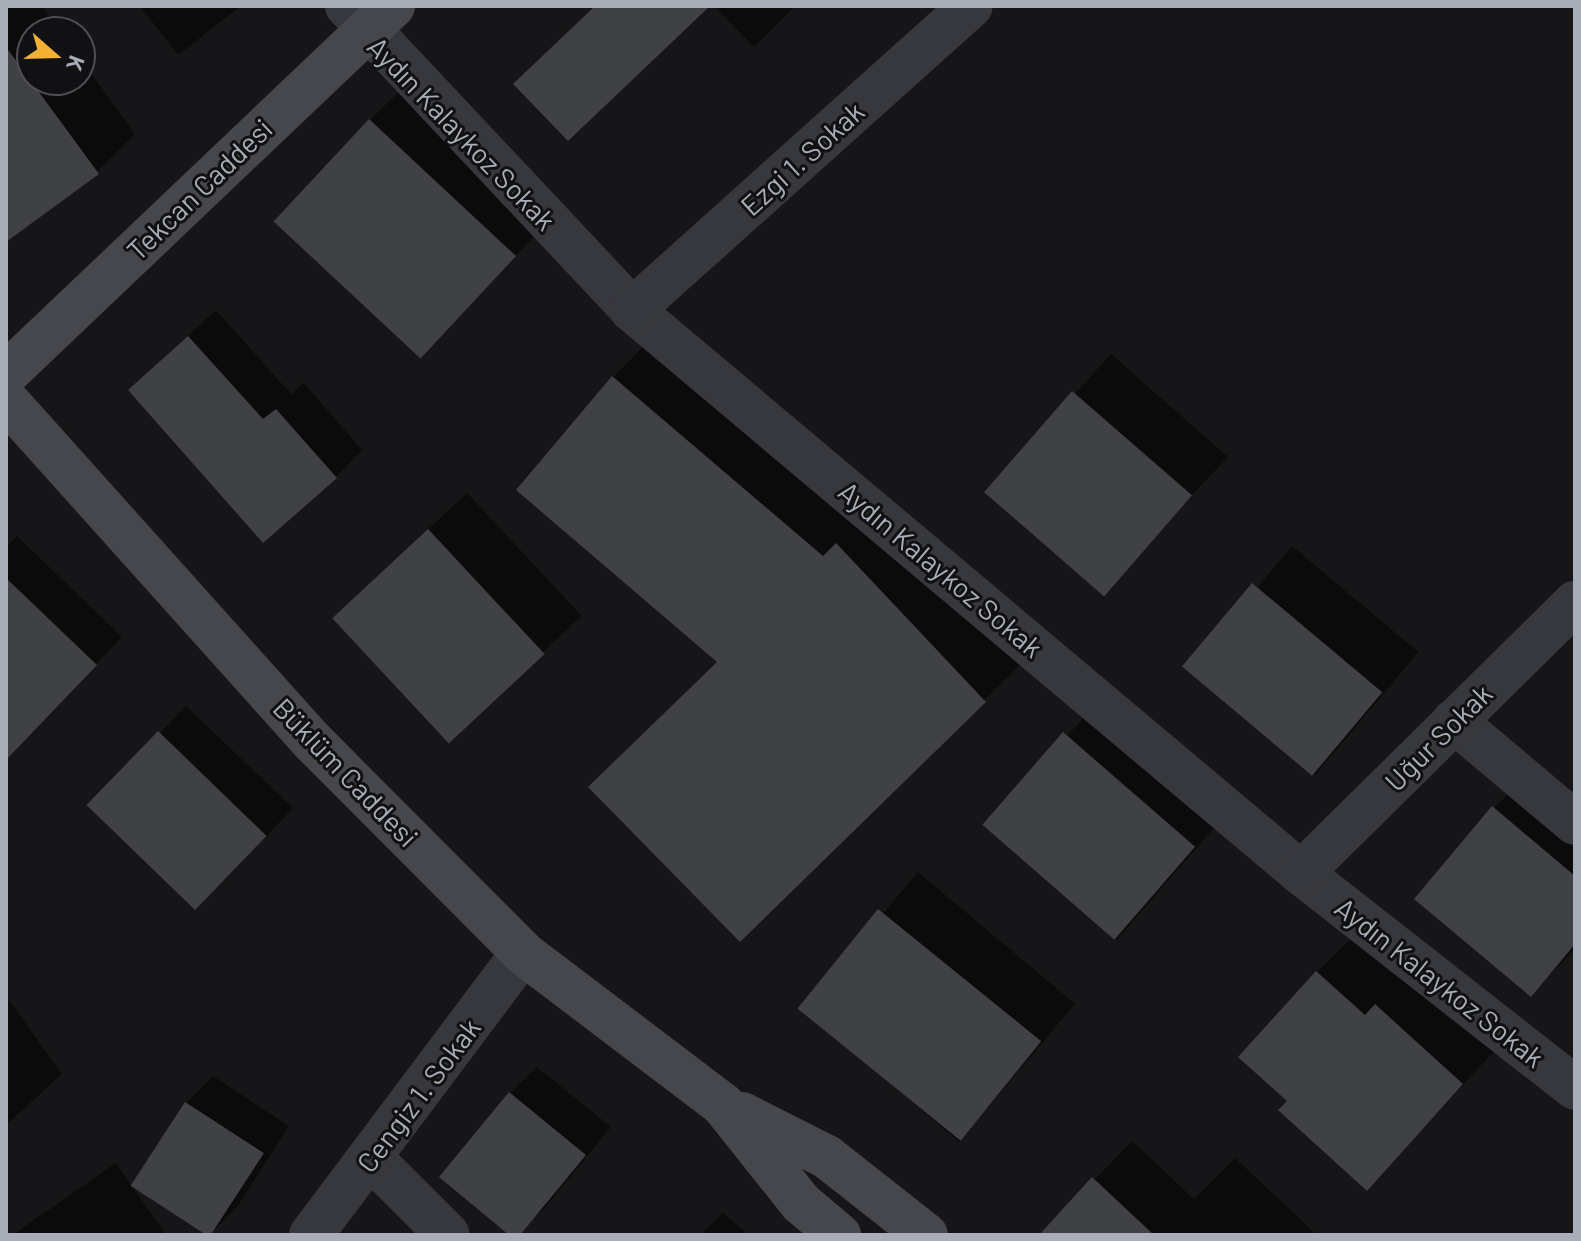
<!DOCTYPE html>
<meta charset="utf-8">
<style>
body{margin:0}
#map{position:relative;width:1581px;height:1241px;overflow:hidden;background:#161618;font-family:Barlow,sans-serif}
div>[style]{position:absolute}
.shadow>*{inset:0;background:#0007;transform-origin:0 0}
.building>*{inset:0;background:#404145;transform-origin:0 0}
.street>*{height:44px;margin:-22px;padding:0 22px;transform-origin:22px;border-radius:22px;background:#37383d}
.secondary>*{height:44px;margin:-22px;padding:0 22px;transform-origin:22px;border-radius:22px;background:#45474d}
span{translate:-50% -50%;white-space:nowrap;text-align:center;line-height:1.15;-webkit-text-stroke:6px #111113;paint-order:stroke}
.street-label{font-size:28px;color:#a8adb8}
.frame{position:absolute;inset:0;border:8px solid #a8adb8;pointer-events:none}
.north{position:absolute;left:16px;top:16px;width:80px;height:80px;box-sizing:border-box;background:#111113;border:2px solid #4d4f55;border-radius:50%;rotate:110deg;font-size:22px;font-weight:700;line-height:32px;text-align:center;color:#a8adb8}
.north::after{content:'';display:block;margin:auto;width:28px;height:36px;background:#f2b134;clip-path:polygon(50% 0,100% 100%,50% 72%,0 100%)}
</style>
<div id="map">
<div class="shadow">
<div style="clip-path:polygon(6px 6px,42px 6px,61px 32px,32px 32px,32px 80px,80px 80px,80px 58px,135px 134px,97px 172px,6px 234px)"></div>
<div style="clip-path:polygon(140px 6px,241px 6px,178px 55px)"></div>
<div style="clip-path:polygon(714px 6px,795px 6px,754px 47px)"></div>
<div style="clip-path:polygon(408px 83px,552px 218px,419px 356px,370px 120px)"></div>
<div style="clip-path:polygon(216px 310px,291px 394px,304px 383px,362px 450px,336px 477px,157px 364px)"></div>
<div style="clip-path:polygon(651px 339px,1022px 663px,984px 700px,719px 661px,613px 377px)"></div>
<div style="clip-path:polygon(1111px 354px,1228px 457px,1137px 553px,986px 492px)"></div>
<div style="left:467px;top:493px;width:168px;height:182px;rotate:47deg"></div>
<div style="clip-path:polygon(17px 536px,122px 637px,54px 708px,6px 714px,6px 548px)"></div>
<div style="left:1292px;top:546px;width:165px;height:161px;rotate:40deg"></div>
<div style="left:1103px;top:695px;width:171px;height:176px;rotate:41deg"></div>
<div style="clip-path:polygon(186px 706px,293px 808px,224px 881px,90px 805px)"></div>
<div style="clip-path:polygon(1532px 770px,1575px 806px,1575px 949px,1531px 994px,1494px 808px)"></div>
<div style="left:918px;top:872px;width:205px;height:180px;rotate:40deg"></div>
<div style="clip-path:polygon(1355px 934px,1500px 1045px,1367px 1188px,1317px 972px)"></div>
<div style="clip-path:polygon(6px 996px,62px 1074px,6px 1125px)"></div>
<div style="clip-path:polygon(537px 1067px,611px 1127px,542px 1211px,512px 1235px,510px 1093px)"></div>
<div style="clip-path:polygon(213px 1076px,289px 1126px,237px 1207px,210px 1234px,134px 1185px,186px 1103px)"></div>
<div style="clip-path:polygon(1132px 1141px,1194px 1199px,1235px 1158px,1317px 1235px,1041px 1235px)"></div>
<div style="clip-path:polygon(116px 1163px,166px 1235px,13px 1235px,18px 1231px)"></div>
<div style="clip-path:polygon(723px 1213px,749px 1235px,700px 1235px)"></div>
</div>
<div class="building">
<div style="clip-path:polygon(595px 6px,710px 6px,568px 141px,513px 84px)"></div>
<div style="clip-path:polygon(6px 47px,99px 174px,6px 242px)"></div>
<div style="left:369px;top:119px;width:201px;height:140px;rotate:43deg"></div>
<div style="clip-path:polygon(188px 336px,263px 419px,276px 409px,337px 478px,263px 543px,128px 390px)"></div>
<div style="clip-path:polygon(612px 376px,823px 556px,836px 543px,986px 702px,740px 942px,588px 787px,717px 662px,516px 490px)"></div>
<div style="left:1072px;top:391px;width:159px;height:134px;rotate:41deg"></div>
<div style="left:428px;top:529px;width:171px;height:131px;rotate:47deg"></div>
<div style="clip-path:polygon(6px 578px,97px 665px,6px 760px)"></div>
<div style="left:1252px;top:583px;width:170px;height:109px;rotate:40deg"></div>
<div style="left:158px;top:731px;width:151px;height:103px;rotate:44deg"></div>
<div style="left:1063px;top:732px;width:175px;height:123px;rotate:41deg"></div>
<div style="clip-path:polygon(1492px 806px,1575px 876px,1575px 944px,1531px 997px,1414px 899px)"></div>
<div style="left:878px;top:909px;width:210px;height:128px;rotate:39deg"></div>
<div style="clip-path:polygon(1316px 971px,1365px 1015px,1375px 1004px,1463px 1084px,1367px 1191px,1278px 1110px,1287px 1101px,1238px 1057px)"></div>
<div style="clip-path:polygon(509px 1092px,586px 1155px,520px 1235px,509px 1235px,439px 1177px)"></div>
<div style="left:185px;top:1102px;width:94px;height:100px;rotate:33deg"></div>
<div style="clip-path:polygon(1092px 1177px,1154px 1235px,1039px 1235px)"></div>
</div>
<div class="street">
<div style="left:347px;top:6px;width:417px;rotate:46.8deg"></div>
<div style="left:632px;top:310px;width:874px;rotate:40.08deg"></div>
<div style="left:1301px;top:873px;width:348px;rotate:38.1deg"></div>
<div style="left:632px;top:310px;width:455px;rotate:-41.9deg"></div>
<div style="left:1454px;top:721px;width:158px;rotate:40.1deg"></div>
<div style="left:1301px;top:873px;width:385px;rotate:-44.6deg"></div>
<div style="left:372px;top:1159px;width:107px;rotate:45deg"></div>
<div style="left:311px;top:1235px;width:353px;rotate:-53.1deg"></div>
</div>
<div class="secondary">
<div style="left:6px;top:374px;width:534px;rotate:-43.56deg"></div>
<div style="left:6px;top:400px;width:460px;rotate:48.1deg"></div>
<div style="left:313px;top:742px;width:298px;rotate:45.1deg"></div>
<div style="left:523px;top:953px;width:251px;rotate:37.2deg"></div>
<div style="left:723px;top:1105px;width:125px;rotate:51.5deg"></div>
<div style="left:801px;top:1203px;width:50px;rotate:40.1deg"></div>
<div style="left:742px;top:1114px;width:95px;rotate:26.8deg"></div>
<div style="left:827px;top:1157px;width:126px;rotate:38.2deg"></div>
</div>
<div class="street-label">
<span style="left:462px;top:133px;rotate:46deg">Aydın Kalaykoz Sokak</span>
<span style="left:802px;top:158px;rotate:-42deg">Ezgi 1. Sokak</span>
<span style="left:199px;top:189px;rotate:-44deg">Tekcan Caddesi</span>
<span style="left:941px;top:569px;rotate:40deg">Aydın Kalaykoz Sokak</span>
<span style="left:1438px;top:737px;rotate:-45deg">Uğur Sokak</span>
<span style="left:346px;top:772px;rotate:46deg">Büklüm Caddesi</span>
<span style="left:1440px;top:982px;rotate:38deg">Aydın Kalaykoz Sokak</span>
<span style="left:418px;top:1095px;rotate:-53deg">Cengiz 1. Sokak</span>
</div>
<div class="frame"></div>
<div class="north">K</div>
</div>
